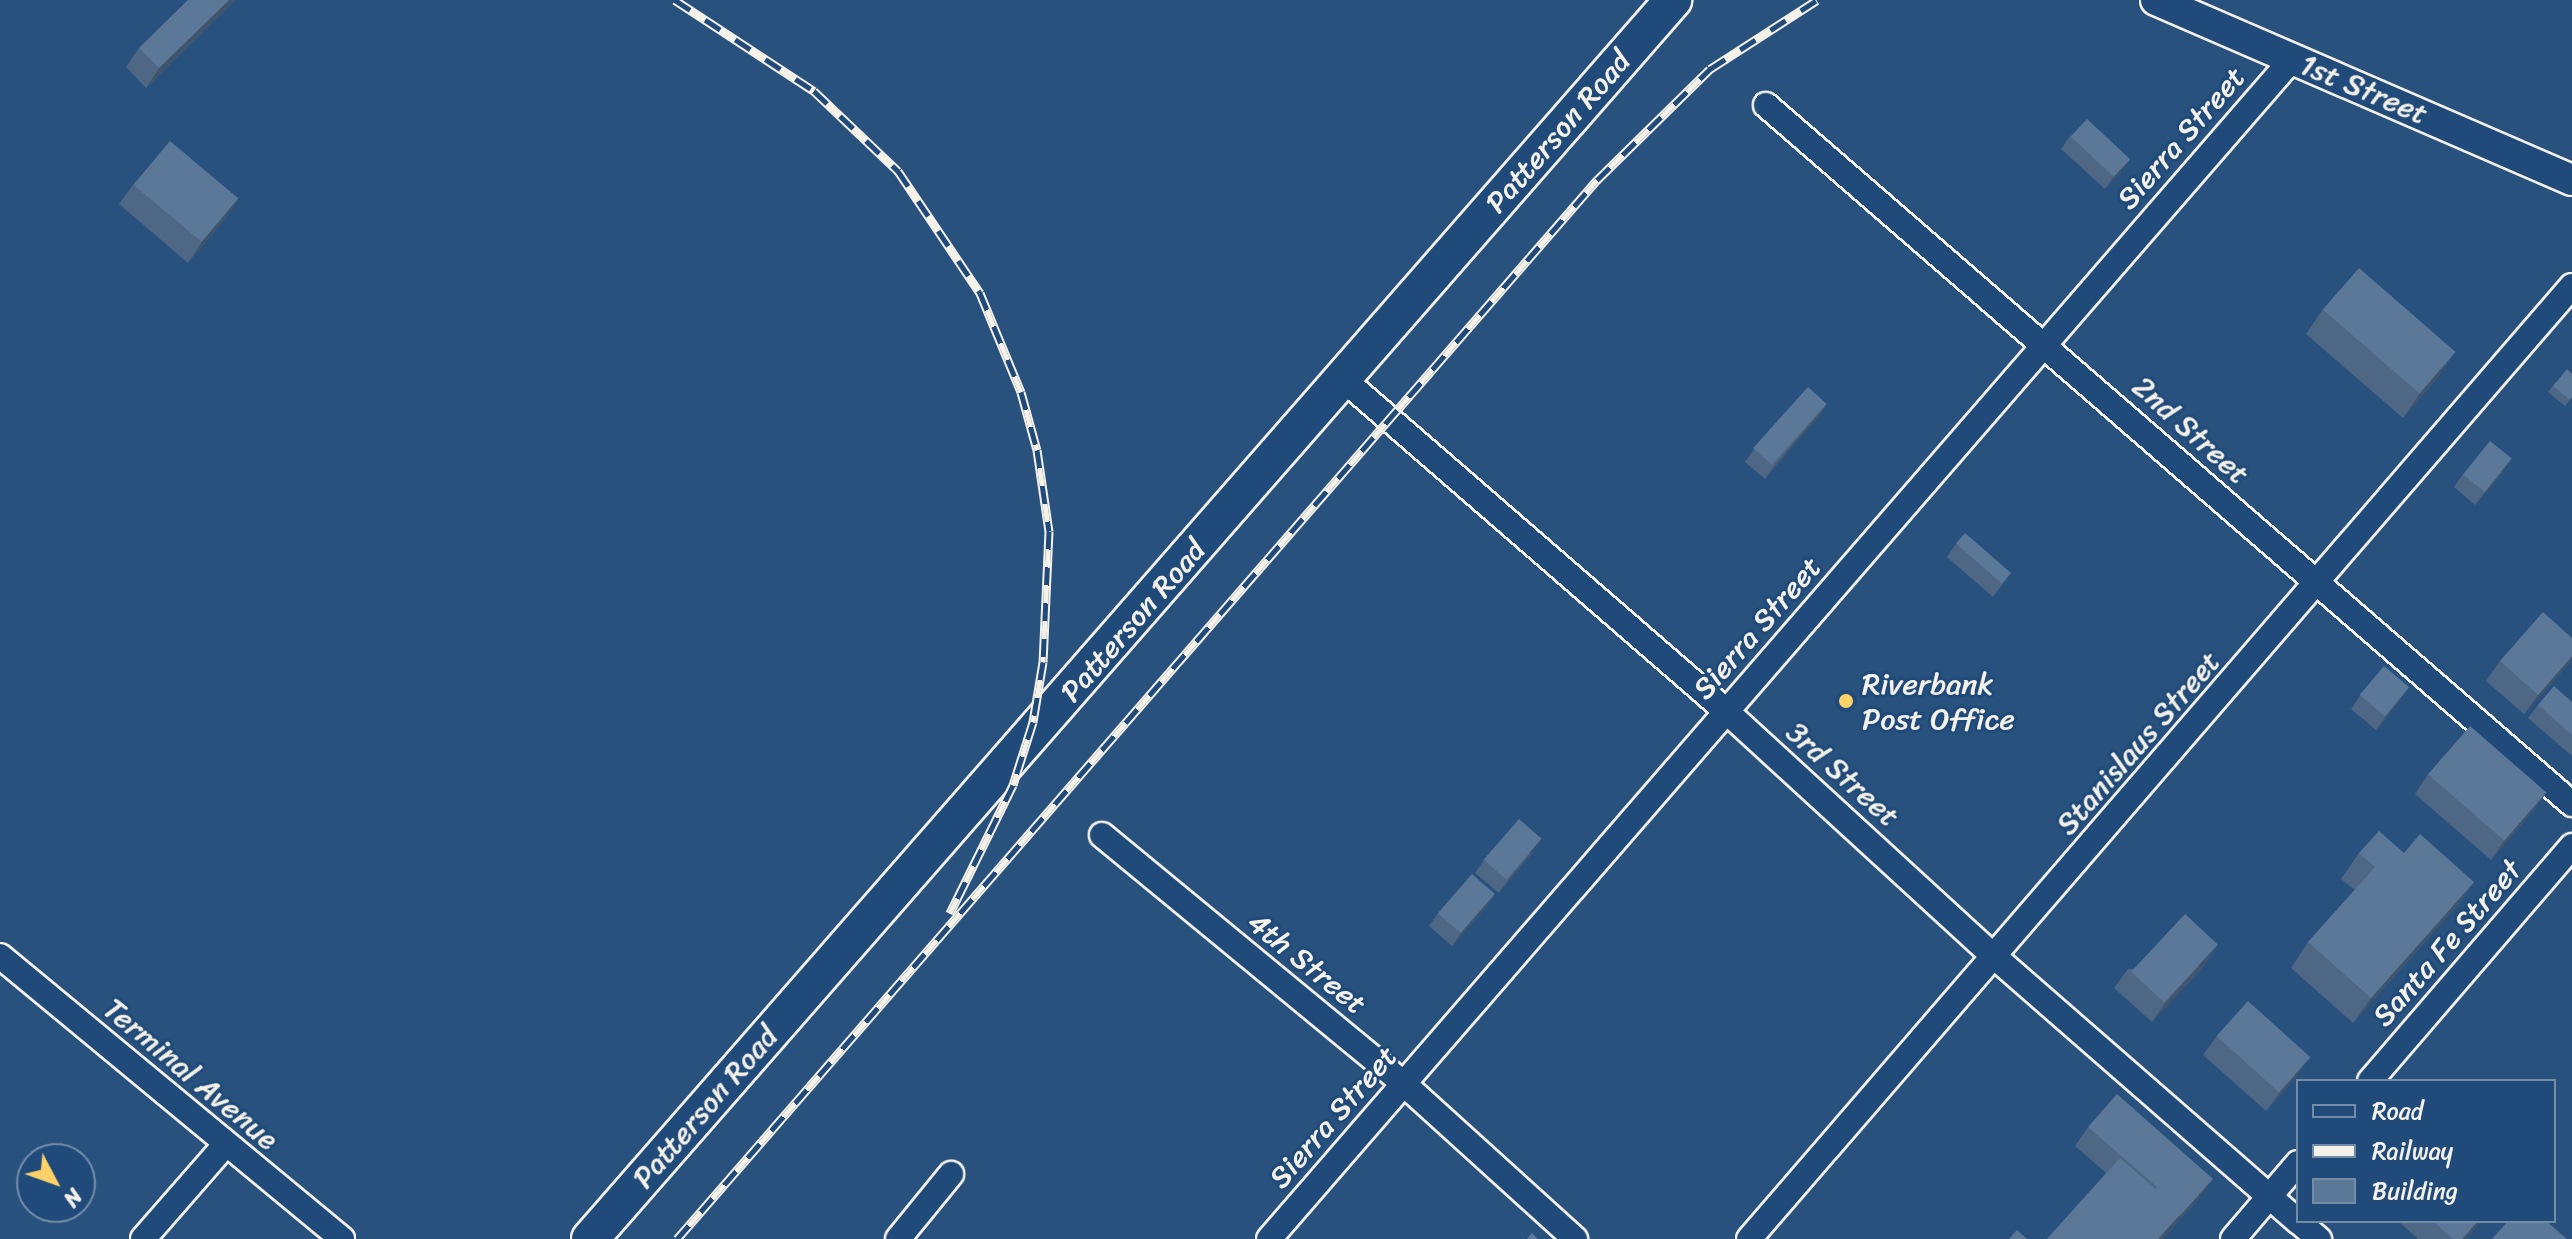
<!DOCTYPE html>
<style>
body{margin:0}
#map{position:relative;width:2572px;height:1239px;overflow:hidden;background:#28517e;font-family:Sriracha,sans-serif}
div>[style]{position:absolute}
.roads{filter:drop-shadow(2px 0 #f4f1e8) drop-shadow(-2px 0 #f4f1e8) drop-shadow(0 2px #f4f1e8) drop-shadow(0 -2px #f4f1e8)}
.minor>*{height:24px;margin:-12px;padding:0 12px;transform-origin:12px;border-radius:12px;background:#1f4a7a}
.tertiary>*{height:30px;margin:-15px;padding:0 15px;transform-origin:15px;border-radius:15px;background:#1f4a7a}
.secondary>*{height:36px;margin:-18px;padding:0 18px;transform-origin:18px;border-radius:18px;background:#1f4a7a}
.rail>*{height:9px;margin-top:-4.5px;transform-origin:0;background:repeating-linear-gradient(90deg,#1f4a7a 0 18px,#f4f1e8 0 36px);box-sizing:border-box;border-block:2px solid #f4f1e8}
.wall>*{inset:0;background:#4e6784}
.shaded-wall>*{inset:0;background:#40546b}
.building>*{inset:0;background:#5b7899;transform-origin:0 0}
.dots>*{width:22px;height:22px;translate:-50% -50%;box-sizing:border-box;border:4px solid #1f4a7a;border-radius:50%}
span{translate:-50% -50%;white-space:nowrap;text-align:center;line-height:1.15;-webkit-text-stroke:6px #1f4a7a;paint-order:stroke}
.street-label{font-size:30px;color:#f4f1e8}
.poi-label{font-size:30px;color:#f4f1e8}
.left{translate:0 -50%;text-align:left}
.legend{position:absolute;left:2296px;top:1079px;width:260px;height:144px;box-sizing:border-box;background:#1f4a7a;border:2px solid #748da6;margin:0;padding:10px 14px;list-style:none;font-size:24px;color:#f4f1e8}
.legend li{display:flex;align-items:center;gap:16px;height:40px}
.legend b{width:40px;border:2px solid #748da6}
.north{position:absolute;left:16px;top:1143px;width:80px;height:80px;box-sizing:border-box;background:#1f4a7a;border:2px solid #748da6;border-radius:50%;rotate:131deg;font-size:22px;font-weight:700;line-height:32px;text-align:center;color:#f4f1e8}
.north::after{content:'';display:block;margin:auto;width:28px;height:36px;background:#ffd166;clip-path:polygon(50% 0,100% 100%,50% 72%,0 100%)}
</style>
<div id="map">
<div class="roads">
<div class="minor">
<div style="left:1766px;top:105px;width:1067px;rotate:40.93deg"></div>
<div style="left:1342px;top:378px;width:508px;rotate:40.93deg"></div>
<div style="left:1726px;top:711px;width:366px;rotate:42.5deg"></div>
<div style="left:1996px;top:958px;width:400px;rotate:41.1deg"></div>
<div style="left:1102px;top:835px;width:391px;rotate:39.5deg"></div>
<div style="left:1404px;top:1084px;width:231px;rotate:42.2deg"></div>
<div style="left:0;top:956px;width:444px;rotate:39.6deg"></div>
<div style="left:2370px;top:1081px;width:310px;rotate:-49.3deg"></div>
<div style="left:2298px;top:1221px;width:28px;rotate:41deg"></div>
<div style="left:143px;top:1239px;width:125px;rotate:-48.9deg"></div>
<div style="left:898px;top:1239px;width:84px;rotate:-50.8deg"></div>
<div style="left:1269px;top:1239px;width:1563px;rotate:-49.07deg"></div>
<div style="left:1749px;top:1239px;width:1259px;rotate:-49.19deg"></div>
<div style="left:2233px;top:1239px;width:100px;rotate:-49.5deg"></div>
</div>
<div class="tertiary">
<div style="left:2156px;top:0;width:453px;rotate:23.4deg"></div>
</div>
<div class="secondary">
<div style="left:590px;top:1239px;width:1646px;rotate:-48.84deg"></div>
</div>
</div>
<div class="rail">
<div style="left:675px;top:0;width:166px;rotate:33.2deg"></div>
<div style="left:814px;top:91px;width:116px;rotate:43.6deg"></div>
<div style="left:898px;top:171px;width:147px;rotate:56.1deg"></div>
<div style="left:980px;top:293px;width:107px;rotate:67.5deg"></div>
<div style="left:1021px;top:392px;width:60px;rotate:74.6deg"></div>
<div style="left:1037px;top:450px;width:82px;rotate:81.6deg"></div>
<div style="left:1049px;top:531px;width:131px;rotate:92.6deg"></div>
<div style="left:1043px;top:662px;width:61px;rotate:99.5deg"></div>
<div style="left:1033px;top:722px;width:66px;rotate:107.6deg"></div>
<div style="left:1013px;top:785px;width:143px;rotate:116.2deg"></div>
<div style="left:677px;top:1239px;width:1403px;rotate:-49.02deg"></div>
<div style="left:1597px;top:180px;width:158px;rotate:-44.5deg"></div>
<div style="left:1710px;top:69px;width:127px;rotate:-32.8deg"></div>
</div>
<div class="wall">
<div style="clip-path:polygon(188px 0,235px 0,146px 88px,126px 67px,139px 48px)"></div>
<div style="clip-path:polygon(2070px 136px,2121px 172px,2105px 189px,2061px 149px)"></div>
<div style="clip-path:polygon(133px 185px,238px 199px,225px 219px,188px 263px,119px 204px)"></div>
<div style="clip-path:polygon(2323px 309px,2438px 377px,2403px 418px,2306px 334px)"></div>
<div style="clip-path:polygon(2553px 386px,2572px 397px,2565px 406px,2548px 392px)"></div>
<div style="clip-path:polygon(1827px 404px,1818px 417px,1765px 479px,1745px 462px,1754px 449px)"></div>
<div style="clip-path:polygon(2503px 472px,2475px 505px,2454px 487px,2463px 474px)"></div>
<div style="clip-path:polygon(1956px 544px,2011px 573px,1993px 597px,1947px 557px)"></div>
<div style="clip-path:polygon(2572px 656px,2572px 659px,2568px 665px,2524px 714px,2486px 681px,2500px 661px)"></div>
<div style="clip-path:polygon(2360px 696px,2400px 700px,2376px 730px,2351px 709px)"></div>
<div style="clip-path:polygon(2572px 702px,2572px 756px,2528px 718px,2538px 705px)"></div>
<div style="clip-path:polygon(2428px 774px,2547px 792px,2533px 811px,2491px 860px,2415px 794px)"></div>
<div style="clip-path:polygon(1533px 852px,1499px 893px,1475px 873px,1484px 860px)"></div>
<div style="clip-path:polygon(2359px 853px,2404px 853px,2474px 882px,2456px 907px,2353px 1023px,2291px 968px,2308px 942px,2355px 890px,2341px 879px)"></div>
<div style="clip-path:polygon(1495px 894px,1486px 907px,1452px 946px,1429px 926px,1438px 913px)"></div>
<div style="clip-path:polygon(2205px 965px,2152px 1022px,2114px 988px,2128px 969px)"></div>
<div style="clip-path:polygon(2217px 1036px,2297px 1076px,2266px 1111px,2203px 1055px)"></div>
<div style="clip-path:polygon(2088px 1127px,2199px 1198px,2163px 1239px,2047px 1239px,2106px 1173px,2075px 1146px)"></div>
<div style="clip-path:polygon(2398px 1221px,2480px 1221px,2466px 1239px,2418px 1239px)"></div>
</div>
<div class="shaded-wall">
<div style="clip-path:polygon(229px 0,235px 0,146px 88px,159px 68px)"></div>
<div style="clip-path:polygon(2130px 159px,2121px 172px,2105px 189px,2114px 176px)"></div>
<div style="clip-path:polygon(238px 199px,225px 219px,188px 263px,201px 243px)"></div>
<div style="clip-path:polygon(2456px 352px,2438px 377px,2403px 418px,2420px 393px)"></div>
<div style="clip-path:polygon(1827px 404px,1818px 417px,1765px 479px,1774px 466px)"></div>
<div style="clip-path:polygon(2512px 459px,2503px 472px,2475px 505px,2485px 492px)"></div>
<div style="clip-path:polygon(2572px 656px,2572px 659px,2568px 665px,2524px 714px,2538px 695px)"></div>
<div style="clip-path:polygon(2409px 687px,2400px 700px,2376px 730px,2385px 717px)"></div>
<div style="clip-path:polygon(2547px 792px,2533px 811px,2491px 860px,2504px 841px)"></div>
<div style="clip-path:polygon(1542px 839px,1533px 852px,1499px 893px,1508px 880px)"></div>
<div style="clip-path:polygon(2474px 882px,2456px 907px,2353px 1023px,2371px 998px)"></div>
<div style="clip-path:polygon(1495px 894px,1486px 907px,1452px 946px,1461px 933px)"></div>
<div style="clip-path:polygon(2218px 945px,2205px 965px,2152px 1022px,2165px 1003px)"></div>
<div style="clip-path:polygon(2311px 1057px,2297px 1076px,2266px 1111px,2280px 1092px)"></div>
<div style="clip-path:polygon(2213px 1179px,2199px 1198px,2163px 1239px,2158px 1239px)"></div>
<div style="clip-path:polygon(2478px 1221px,2480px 1221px,2475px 1229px,2466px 1239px,2462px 1239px)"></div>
</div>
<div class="building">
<div style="clip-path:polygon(188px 0,229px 0,159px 68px,139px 48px)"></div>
<div style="left:2087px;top:119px;width:59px;height:24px;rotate:43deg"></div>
<div style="left:170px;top:141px;width:89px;height:57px;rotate:40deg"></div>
<div style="left:2359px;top:268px;width:128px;height:55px;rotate:41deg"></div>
<div style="clip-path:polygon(2567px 369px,2572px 374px,2572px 397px,2570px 400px,2553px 386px)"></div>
<div style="left:1808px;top:387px;width:25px;height:82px;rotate:42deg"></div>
<div style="left:2490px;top:441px;width:28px;height:43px;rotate:39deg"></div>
<div style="left:1965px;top:533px;width:61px;height:14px;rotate:41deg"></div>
<div style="clip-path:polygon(2543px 612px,2572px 638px,2572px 656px,2538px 695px,2500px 661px)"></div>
<div style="left:2384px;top:666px;width:33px;height:38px;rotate:40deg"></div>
<div style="clip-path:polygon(2554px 686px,2572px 702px,2572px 735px,2538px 705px)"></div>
<div style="left:2470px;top:726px;width:101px;height:64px;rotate:41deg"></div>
<div style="left:1519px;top:819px;width:30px;height:54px;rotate:41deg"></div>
<div style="clip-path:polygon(2379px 831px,2404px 853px,2420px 834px,2474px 882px,2371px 998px,2308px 942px,2375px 867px,2359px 853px)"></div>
<div style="left:1472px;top:874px;width:30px;height:52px;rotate:41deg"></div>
<div style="left:2185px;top:914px;width:45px;height:79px;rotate:43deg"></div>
<div style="left:2248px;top:1001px;width:84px;height:47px;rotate:42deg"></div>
<div style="clip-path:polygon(2117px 1094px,2213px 1179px,2178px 1218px,2182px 1212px,2155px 1189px,2157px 1187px,2088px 1127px)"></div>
<div style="clip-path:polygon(2120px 1158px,2182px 1212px,2158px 1239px,2047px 1239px)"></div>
<div style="clip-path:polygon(2433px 1221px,2478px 1221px,2462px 1239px,2453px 1239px)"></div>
<div style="clip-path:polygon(2508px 1221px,2546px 1221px,2567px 1239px,2492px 1239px)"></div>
<div style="clip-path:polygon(2017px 1230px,2027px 1239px,2009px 1239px)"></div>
<div style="clip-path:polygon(1532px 1233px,1538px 1239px,1527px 1239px)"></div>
</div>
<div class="dots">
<div style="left:1846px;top:701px;background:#ffd166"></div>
</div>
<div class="street-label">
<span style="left:2364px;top:89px;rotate:23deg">1st Street</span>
<span style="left:1558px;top:132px;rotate:-49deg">Patterson Road</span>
<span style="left:2181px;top:138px;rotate:-49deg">Sierra Street</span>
<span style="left:2191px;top:430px;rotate:42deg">2nd Street</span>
<span style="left:1133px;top:621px;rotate:-49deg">Patterson Road</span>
<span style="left:1757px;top:628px;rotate:-49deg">Sierra Street</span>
<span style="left:2138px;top:743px;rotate:-49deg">Stanislaus Street</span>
<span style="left:1843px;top:774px;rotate:42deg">3rd Street</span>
<span style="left:2447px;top:943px;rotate:-49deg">Santa Fe Street</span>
<span style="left:1307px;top:963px;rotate:39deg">4th Street</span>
<span style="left:191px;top:1074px;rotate:40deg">Terminal Avenue</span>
<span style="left:705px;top:1107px;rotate:-49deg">Patterson Road</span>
<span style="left:1333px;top:1117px;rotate:-49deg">Sierra Street</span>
</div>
<div class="poi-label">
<span class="left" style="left:1862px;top:701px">Riverbank<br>Post Office</span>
</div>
<ul class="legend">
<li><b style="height:10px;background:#1f4a7a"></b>Road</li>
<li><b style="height:10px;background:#f4f1e8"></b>Railway</li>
<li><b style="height:22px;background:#5b7899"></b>Building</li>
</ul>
<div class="north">N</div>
</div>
